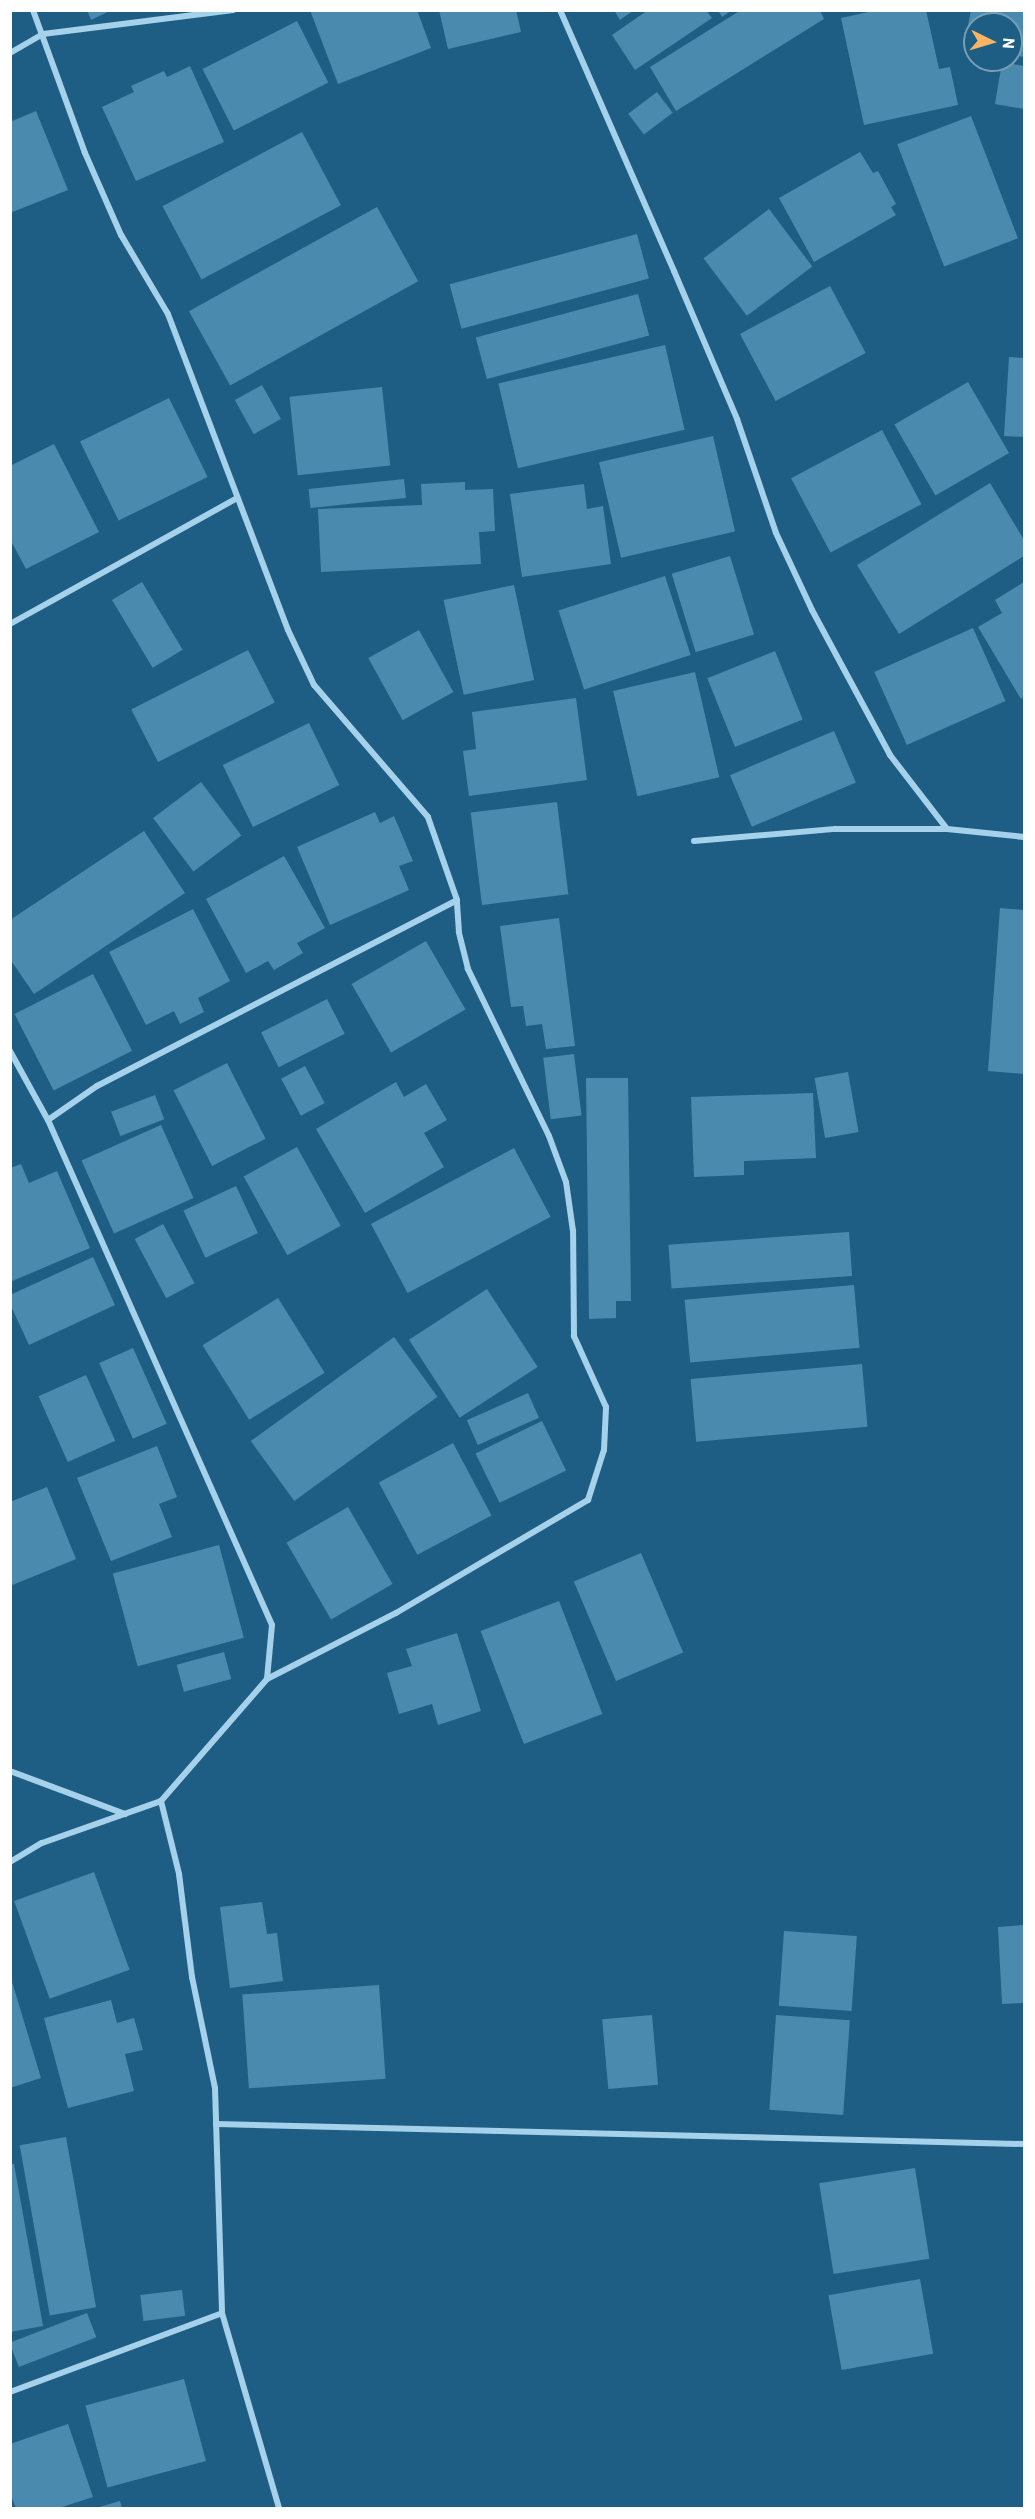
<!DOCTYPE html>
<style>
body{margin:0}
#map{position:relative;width:1035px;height:2519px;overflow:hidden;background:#1e5e84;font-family:Barlow,sans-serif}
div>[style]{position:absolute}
.building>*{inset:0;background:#4b8aaf;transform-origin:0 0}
.street>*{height:6px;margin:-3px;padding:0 3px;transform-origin:3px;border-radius:3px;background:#a6d1ea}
span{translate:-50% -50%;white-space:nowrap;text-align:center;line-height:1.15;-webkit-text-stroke:6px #1e5e84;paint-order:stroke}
.frame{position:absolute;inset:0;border:12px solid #fff;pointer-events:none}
.north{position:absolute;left:963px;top:12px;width:60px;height:60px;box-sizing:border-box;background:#1e5e84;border:2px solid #789eb5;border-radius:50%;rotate:95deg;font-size:16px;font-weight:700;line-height:24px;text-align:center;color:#fff}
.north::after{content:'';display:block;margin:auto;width:21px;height:27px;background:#f9b365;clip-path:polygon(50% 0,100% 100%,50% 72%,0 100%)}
</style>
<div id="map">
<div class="building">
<div style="clip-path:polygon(87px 10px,112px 10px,91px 20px)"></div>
<div style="clip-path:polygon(310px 10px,417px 10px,431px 48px,338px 84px)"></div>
<div style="clip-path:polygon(439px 10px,516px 10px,521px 32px,448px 49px)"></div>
<div style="clip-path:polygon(614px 10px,634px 10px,620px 20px)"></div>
<div style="clip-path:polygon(648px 10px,706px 10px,712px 18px,635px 70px,612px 35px)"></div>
<div style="clip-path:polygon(718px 10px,732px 10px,722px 17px)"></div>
<div style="clip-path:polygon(741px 10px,820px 10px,824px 19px,676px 111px,650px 67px)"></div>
<div style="clip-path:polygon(877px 10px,926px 10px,939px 69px,950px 67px,958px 105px,864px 125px,841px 18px)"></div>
<div style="clip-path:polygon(971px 10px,1024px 10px,1024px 57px,1011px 55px,1011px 24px,975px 24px,975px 48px,964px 46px)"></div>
<div style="left:297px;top:21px;width:69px;height:106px;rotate:63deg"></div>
<div style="clip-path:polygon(1002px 62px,1024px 66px,1024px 109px,995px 104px)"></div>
<div style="clip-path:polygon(190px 66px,224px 142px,136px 181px,102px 107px,134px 92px,131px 86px,164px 71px,167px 77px)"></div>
<div style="left:657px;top:92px;width:26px;height:36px;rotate:53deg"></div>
<div style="clip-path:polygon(36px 111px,68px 190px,10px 213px,10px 122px)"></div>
<div style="left:971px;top:116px;width:131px;height:79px;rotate:69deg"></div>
<div style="left:302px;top:132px;width:83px;height:158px;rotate:62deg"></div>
<div style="clip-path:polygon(860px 152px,873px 173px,878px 171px,896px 204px,891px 207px,896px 215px,814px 262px,779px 198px)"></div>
<div style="left:377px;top:207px;width:85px;height:215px;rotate:61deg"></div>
<div style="left:769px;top:209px;width:72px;height:82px;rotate:53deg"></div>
<div style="left:637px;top:234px;width:46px;height:194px;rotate:75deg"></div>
<div style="left:830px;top:286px;width:76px;height:102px;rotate:62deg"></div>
<div style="left:638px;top:294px;width:43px;height:168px;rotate:75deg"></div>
<div style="left:665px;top:345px;width:87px;height:171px;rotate:77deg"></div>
<div style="clip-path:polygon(1009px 357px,1024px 358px,1024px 437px,1004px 436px)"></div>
<div style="left:968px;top:382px;width:82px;height:85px;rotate:60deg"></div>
<div style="left:262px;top:385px;width:39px;height:31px;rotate:61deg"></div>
<div style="left:382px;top:387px;width:79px;height:93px;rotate:84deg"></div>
<div style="left:169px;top:398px;width:88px;height:99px;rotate:64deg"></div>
<div style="left:882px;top:430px;width:84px;height:103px;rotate:62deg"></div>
<div style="left:713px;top:436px;width:98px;height:117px;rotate:77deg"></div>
<div style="clip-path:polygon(54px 444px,99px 532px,26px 569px,10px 539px,10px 466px)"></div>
<div style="left:404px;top:479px;width:19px;height:96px;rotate:84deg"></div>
<div style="clip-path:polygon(465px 482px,465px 490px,493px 489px,495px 531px,479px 532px,481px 564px,321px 572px,318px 509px,422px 505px,421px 484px)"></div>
<div style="clip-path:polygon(990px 483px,1024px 540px,1024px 556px,899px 634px,857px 565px)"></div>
<div style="clip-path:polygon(584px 484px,587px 509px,603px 506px,611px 564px,522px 577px,510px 494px)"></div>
<div style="left:730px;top:556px;width:82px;height:61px;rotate:73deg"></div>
<div style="left:665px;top:576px;width:83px;height:112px;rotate:72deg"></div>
<div style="left:142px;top:582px;width:79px;height:35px;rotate:59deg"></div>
<div style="clip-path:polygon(1024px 582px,1024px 696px,1021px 699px,978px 627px,1002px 613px,995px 600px)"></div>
<div style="left:514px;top:585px;width:97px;height:72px;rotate:78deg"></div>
<div style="left:973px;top:628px;width:80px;height:108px;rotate:66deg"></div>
<div style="left:419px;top:630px;width:71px;height:58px;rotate:61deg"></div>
<div style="left:248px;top:650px;width:59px;height:131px;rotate:63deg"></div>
<div style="left:775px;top:651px;width:74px;height:73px;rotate:68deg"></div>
<div style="left:695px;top:672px;width:108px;height:84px;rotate:77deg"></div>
<div style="clip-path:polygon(576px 698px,587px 780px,469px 796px,463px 751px,476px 749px,472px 712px)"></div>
<div style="left:309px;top:723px;width:69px;height:96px;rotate:64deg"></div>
<div style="left:834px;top:731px;width:56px;height:113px;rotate:67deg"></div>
<div style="left:201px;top:782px;width:67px;height:60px;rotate:53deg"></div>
<div style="left:557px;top:802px;width:93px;height:87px;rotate:83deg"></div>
<div style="clip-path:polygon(375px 812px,380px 823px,394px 816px,413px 861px,399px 866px,409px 890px,330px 925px,297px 847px)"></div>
<div style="clip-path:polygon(144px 831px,185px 893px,34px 994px,10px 959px,10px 920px)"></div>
<div style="clip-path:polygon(284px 856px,325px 928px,297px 943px,303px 953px,274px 970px,268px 961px,246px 973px,206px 899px)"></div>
<div style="clip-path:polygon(1000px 908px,1024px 910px,1024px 1074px,988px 1071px)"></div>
<div style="clip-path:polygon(193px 909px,230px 981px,198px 998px,204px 1012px,180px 1024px,174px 1011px,146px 1025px,109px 952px)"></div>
<div style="clip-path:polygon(559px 918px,575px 1046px,546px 1049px,542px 1024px,526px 1026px,523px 1006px,511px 1007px,500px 926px)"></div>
<div style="left:426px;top:941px;width:79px;height:86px;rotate:60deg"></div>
<div style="left:93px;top:974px;width:86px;height:88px;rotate:63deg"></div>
<div style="left:327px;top:999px;width:39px;height:74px;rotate:63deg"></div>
<div style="left:574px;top:1054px;width:62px;height:31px;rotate:83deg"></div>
<div style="left:227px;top:1063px;width:85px;height:60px;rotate:63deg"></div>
<div style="left:305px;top:1066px;width:42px;height:27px;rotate:62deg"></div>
<div style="left:848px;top:1072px;width:61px;height:34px;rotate:80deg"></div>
<div style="clip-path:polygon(586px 1078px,628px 1078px,631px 1301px,616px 1301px,616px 1318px,589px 1319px)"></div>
<div style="clip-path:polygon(396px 1082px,404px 1097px,426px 1084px,447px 1120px,424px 1133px,444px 1167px,365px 1213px,316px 1129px)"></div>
<div style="clip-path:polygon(813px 1093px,816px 1158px,744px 1161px,744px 1175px,694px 1177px,691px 1097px)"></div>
<div style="left:155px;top:1095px;width:26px;height:47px;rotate:69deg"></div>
<div style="left:161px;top:1125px;width:80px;height:87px;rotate:66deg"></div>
<div style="left:297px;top:1147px;width:90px;height:61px;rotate:61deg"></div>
<div style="left:514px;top:1148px;width:78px;height:162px;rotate:62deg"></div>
<div style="clip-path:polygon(21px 1164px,29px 1183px,57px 1171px,90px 1248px,10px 1282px,10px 1168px)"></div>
<div style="left:236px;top:1186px;width:52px;height:58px;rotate:65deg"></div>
<div style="left:163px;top:1224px;width:67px;height:32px;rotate:62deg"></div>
<div style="left:849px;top:1232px;width:44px;height:181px;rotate:86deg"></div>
<div style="clip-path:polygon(93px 1257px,115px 1305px,29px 1345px,10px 1304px,10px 1295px)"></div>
<div style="left:854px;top:1285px;width:63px;height:170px;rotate:85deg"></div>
<div style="left:487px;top:1289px;width:93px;height:93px;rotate:57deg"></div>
<div style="left:278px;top:1298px;width:88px;height:89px;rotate:58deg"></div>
<div style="left:394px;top:1337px;width:74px;height:177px;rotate:54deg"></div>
<div style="left:133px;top:1348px;width:83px;height:37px;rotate:66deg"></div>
<div style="left:862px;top:1364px;width:63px;height:172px;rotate:85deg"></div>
<div style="left:86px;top:1375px;width:72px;height:52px;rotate:66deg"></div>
<div style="left:528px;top:1393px;width:27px;height:67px;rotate:66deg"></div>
<div style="left:542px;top:1421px;width:55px;height:74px;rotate:64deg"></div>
<div style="left:453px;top:1443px;width:82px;height:84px;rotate:62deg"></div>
<div style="clip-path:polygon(157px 1446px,177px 1497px,159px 1504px,172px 1537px,111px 1561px,77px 1478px)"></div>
<div style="clip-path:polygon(47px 1487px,76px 1559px,10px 1586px,10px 1502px)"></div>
<div style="left:348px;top:1507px;width:89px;height:71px;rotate:60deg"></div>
<div style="left:219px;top:1545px;width:96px;height:110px;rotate:75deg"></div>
<div style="left:641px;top:1553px;width:108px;height:73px;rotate:67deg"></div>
<div style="left:559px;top:1601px;width:121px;height:84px;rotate:69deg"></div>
<div style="clip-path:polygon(457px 1633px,481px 1711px,438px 1725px,432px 1704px,399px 1714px,387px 1673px,412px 1666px,406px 1649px)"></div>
<div style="left:224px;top:1652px;width:28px;height:49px;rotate:75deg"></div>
<div style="left:94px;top:1872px;width:104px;height:85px;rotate:70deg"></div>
<div style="clip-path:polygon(262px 1902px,267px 1934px,277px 1933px,283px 1981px,230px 1988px,220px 1907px)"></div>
<div style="clip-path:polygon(1024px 1925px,1024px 2003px,1002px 2004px,998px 1927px)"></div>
<div style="left:784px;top:1931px;width:73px;height:75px;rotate:4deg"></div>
<div style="clip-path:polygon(10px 1975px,41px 2078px,10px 2088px)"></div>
<div style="left:379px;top:1985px;width:94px;height:137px;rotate:86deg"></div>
<div style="clip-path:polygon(111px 2000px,117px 2023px,134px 2018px,143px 2050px,125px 2054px,134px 2091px,68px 2108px,44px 2018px)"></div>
<div style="left:652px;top:2015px;width:70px;height:50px;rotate:85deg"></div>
<div style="left:776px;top:2015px;width:74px;height:95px;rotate:4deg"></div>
<div style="left:66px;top:2137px;width:173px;height:47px;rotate:80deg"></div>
<div style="clip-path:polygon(10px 2164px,14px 2164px,43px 2326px,10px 2332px)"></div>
<div style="left:915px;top:2168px;width:92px;height:97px;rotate:81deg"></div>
<div style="left:920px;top:2279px;width:76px;height:93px;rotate:80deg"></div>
<div style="left:182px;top:2290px;width:26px;height:42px;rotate:83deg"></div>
<div style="left:87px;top:2313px;width:26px;height:83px;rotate:69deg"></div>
<div style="left:184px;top:2379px;width:85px;height:102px;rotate:75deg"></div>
<div style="clip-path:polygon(68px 2424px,93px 2497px,59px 2508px,16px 2508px,10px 2494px,10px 2444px)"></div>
<div style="clip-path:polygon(120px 2501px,122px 2508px,96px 2508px)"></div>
</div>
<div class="street">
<div style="left:560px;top:10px;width:285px;rotate:66.4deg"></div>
<div style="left:674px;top:271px;width:161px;rotate:66.9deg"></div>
<div style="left:737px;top:419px;width:120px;rotate:71.1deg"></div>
<div style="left:776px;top:533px;width:85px;rotate:64.9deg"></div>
<div style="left:812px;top:610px;width:165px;rotate:61.7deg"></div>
<div style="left:890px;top:755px;width:93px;rotate:52.4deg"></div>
<div style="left:10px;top:53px;width:38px;rotate:-30deg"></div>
<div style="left:43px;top:34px;width:192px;rotate:-7.2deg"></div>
<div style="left:10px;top:624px;width:260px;rotate:-29deg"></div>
<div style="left:694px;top:841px;width:142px;rotate:-4.9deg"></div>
<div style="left:835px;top:829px;width:112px"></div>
<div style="left:947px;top:829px;width:77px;rotate:5.9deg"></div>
<div style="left:10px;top:1051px;width:79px;rotate:61.2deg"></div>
<div style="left:48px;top:1120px;width:552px;rotate:66.08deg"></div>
<div style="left:272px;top:1625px;width:54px;rotate:95.3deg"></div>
<div style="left:48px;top:1120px;width:60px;rotate:-34.8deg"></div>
<div style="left:97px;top:1086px;width:405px;rotate:-27.3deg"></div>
<div style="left:10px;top:1771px;width:123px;rotate:20.5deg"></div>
<div style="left:161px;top:1801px;width:75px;rotate:76.1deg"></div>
<div style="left:179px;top:1874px;width:104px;rotate:82.8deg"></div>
<div style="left:192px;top:1977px;width:113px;rotate:78.3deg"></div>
<div style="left:215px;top:2088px;width:225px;rotate:88.2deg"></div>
<div style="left:222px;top:2313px;width:203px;rotate:73.7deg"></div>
<div style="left:10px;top:1862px;width:37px;rotate:-31deg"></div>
<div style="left:42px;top:1843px;width:126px;rotate:-19.4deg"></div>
<div style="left:161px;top:1801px;width:162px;rotate:-49deg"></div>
<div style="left:267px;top:1679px;width:145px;rotate:-27.1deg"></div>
<div style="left:396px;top:1613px;width:223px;rotate:-30.5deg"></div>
<div style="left:588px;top:1500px;width:52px;rotate:-72.3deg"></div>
<div style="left:604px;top:1450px;width:43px;rotate:-87.3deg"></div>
<div style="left:606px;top:1407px;width:78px;rotate:-114.3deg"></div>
<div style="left:574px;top:1336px;width:105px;rotate:-90.5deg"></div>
<div style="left:573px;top:1231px;width:49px;rotate:-98.1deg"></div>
<div style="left:566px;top:1182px;width:49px;rotate:-110.3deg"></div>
<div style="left:549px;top:1136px;width:186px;rotate:-115.9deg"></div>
<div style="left:468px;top:969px;width:38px;rotate:-104deg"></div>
<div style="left:459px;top:932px;width:32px;rotate:-94deg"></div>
<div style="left:457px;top:900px;width:88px;rotate:-109.3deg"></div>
<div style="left:428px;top:817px;width:174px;rotate:-130.8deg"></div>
<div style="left:314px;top:685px;width:61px;rotate:-115.3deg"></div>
<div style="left:288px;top:630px;width:338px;rotate:-110.8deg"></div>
<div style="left:168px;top:314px;width:92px;rotate:-120.7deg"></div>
<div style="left:121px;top:235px;width:90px;rotate:-113.7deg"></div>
<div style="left:85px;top:153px;width:152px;rotate:-110deg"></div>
<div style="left:216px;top:2124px;width:808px;rotate:1.42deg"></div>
<div style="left:10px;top:2392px;width:226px;rotate:-20.4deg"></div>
</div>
<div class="frame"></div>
<div class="north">N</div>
</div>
